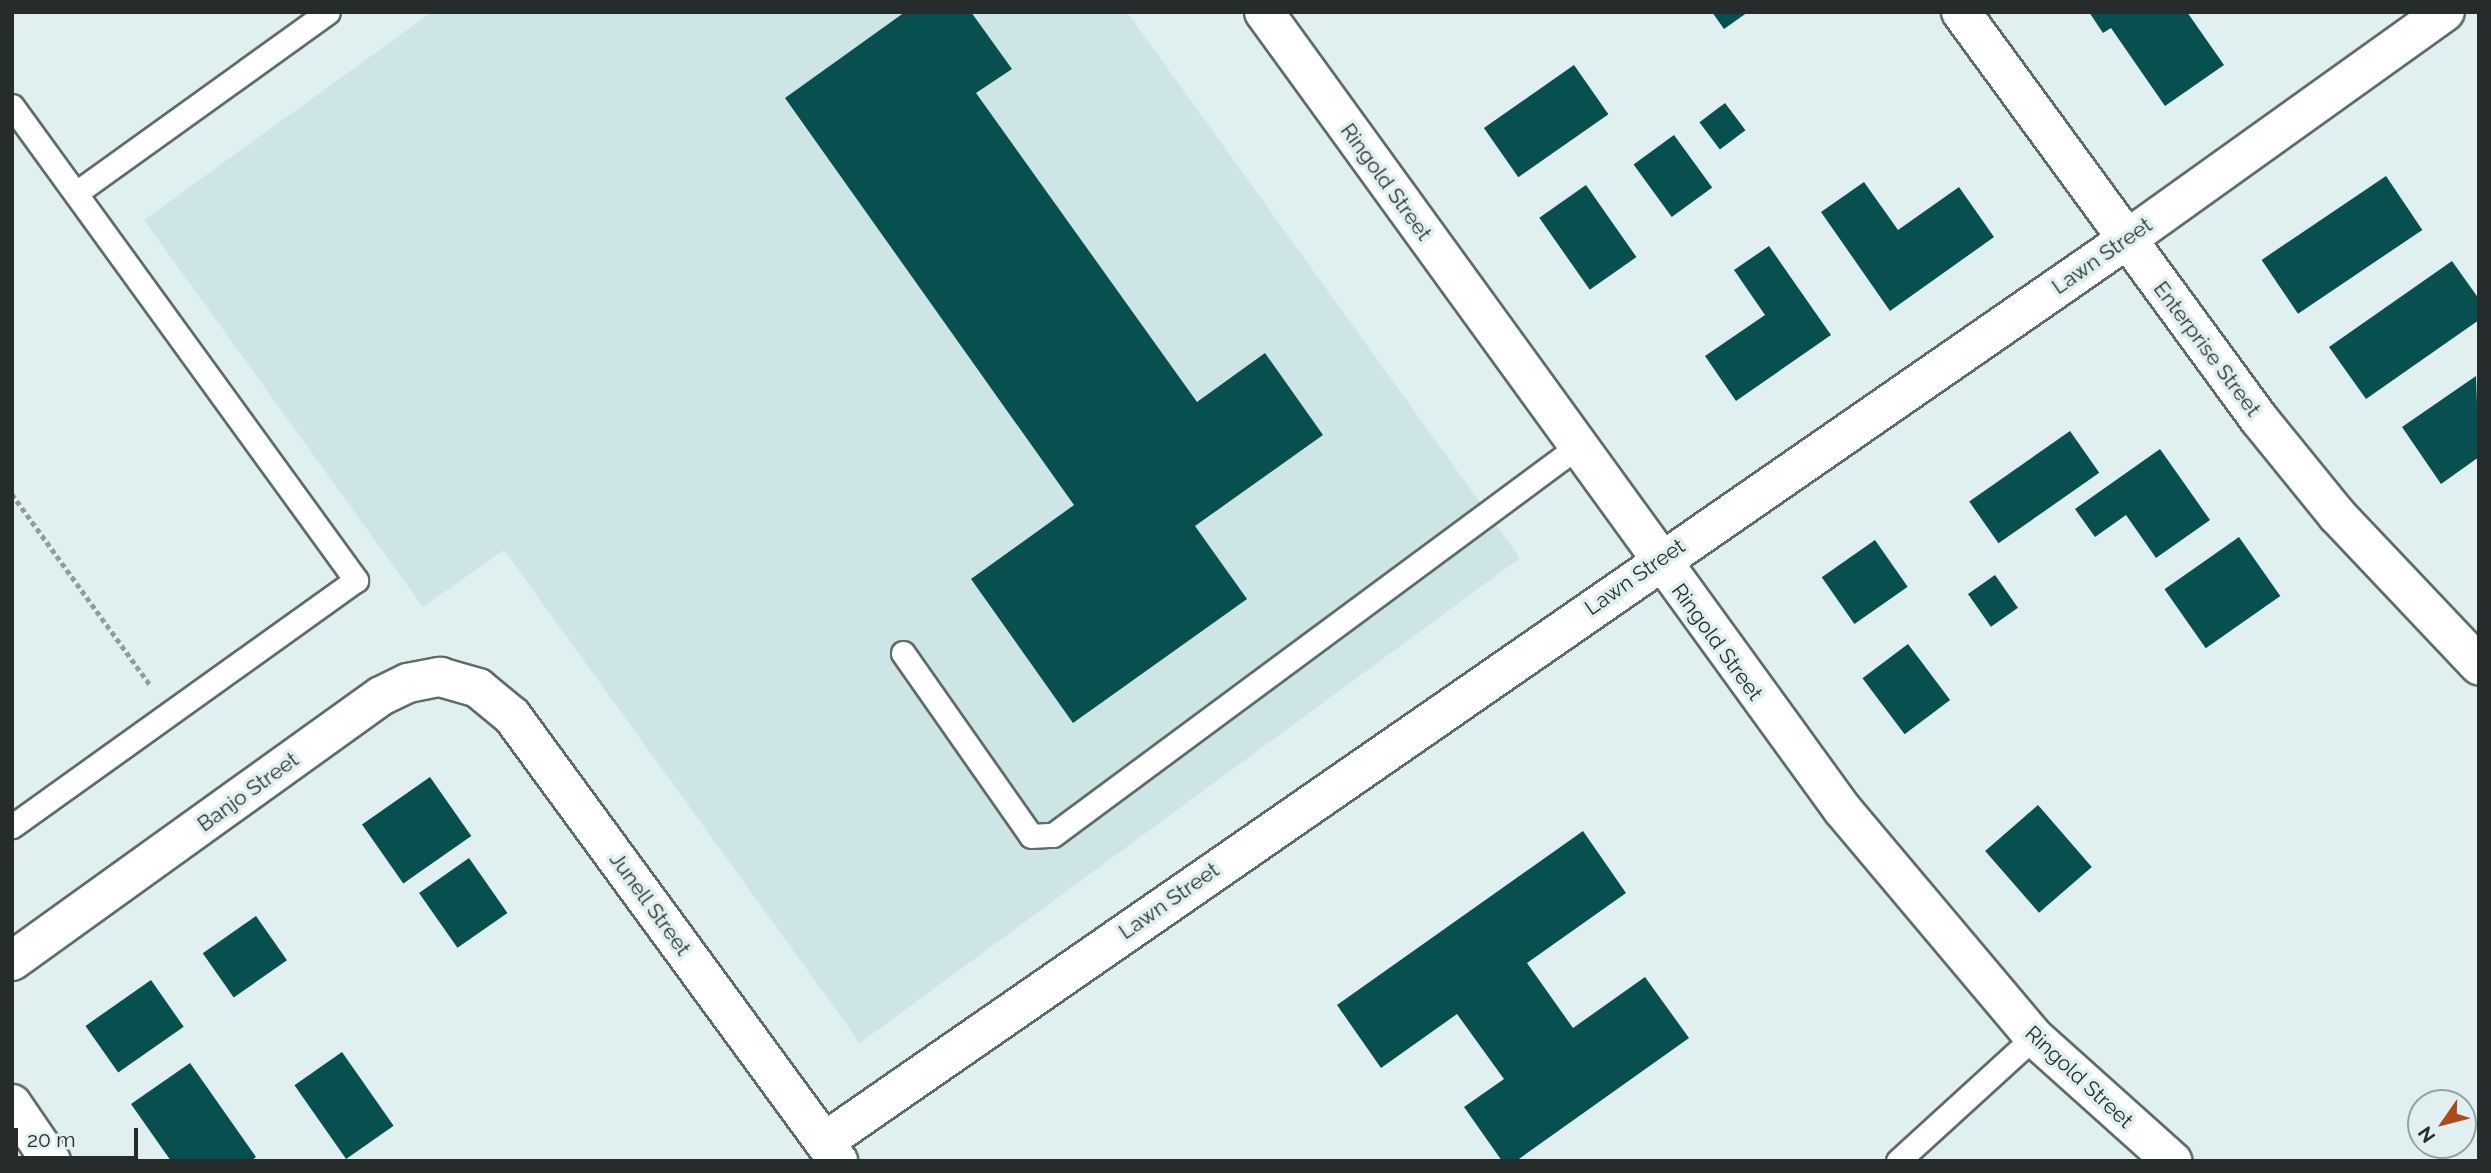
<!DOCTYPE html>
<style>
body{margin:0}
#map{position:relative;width:2491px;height:1173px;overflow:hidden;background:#e0f0f0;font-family:Raleway,sans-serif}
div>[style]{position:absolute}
.built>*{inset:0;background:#cde5e5}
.building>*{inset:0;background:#084f4f;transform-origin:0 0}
.path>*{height:4.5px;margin-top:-2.25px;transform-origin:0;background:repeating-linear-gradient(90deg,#919d9d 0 5px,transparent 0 8.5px)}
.roads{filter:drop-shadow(2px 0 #5e6c6b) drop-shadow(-2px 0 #5e6c6b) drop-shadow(0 2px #5e6c6b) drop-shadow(0 -2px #5e6c6b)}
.lane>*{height:23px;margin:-11.5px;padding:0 11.5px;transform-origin:11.5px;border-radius:11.5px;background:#fff}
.street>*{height:38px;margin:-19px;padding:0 19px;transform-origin:19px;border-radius:19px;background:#fff}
span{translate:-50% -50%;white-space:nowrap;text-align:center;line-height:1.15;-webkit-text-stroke:7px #e0f0f0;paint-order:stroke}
.street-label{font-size:21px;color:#262c2c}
.frame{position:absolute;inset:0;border:14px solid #262c2c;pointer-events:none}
.north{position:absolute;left:2407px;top:1089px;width:70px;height:70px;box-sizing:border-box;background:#e0f0f0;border:2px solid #96a2a2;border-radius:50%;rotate:235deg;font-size:19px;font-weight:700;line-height:28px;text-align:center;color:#262c2c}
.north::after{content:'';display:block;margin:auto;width:24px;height:32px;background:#ae4919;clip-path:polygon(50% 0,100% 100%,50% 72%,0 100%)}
.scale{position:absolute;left:14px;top:1128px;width:124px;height:32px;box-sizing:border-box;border:4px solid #262c2c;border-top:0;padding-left:9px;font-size:21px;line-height:24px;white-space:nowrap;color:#262c2c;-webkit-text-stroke:5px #e0f0f0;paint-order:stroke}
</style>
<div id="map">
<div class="built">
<div style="clip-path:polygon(432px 12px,1127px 12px,1520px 558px,860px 1043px,504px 550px,423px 607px,144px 220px)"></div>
</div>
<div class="building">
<div style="clip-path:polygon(905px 12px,971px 12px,1012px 69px,976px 93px,1197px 402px,1265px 353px,1323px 435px,1195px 526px,1247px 599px,1073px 723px,971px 579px,1074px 505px,785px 98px)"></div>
<div style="clip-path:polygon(1712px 12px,1748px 12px,1724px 29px)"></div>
<div style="clip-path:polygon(2089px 12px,2187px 12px,2224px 65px,2165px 106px,2111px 28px,2103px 33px)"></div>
<div style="left:1574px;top:65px;width:60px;height:110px;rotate:55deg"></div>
<div style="left:1725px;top:103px;width:34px;height:32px;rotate:53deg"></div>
<div style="left:1674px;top:135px;width:65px;height:50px;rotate:54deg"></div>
<div style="left:2386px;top:176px;width:65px;height:150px;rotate:56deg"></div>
<div style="clip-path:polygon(1864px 182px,1898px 230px,1959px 187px,1994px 237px,1890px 311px,1821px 212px)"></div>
<div style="left:1586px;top:185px;width:88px;height:57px;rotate:55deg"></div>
<div style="clip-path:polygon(1769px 246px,1831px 335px,1736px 401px,1705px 356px,1765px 315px,1734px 270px)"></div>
<div style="clip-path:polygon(2452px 261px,2479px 299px,2479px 320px,2366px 399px,2329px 347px)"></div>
<div style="clip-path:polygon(2476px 376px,2479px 457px,2441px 484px,2402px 427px)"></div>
<div style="left:2070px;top:431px;width:51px;height:123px;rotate:55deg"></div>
<div style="clip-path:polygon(2160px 449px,2210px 520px,2156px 558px,2126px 515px,2095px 537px,2075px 509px)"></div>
<div style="left:2239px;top:537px;width:72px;height:91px;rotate:55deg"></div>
<div style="left:1875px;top:540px;width:57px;height:65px;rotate:55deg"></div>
<div style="left:1995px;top:575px;width:40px;height:33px;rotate:55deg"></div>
<div style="left:1908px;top:644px;width:70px;height:57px;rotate:53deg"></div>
<div style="left:430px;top:777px;width:72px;height:83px;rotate:55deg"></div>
<div style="left:2038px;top:805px;width:82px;height:70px;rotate:49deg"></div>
<div style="clip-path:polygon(1583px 831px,1626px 893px,1527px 963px,1573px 1028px,1645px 977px,1689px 1038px,1516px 1161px,1502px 1161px,1464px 1107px,1504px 1079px,1457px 1014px,1381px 1068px,1337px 1005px)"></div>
<div style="left:469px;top:858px;width:67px;height:61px;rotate:55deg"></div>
<div style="left:256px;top:916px;width:54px;height:65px;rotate:55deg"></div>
<div style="left:151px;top:980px;width:57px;height:80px;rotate:55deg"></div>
<div style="left:342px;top:1052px;width:90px;height:58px;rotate:55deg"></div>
<div style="clip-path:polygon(190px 1063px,256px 1157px,251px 1161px,171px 1161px,131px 1104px)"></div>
</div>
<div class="path">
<div style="left:12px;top:494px;width:237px;rotate:54.1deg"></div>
</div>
<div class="roads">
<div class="lane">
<div style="left:12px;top:106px;width:586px;rotate:54.03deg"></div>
<div style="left:356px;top:580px;width:423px;rotate:144.4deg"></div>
<div style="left:76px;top:193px;width:310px;rotate:-35.7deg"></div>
<div style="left:903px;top:653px;width:223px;rotate:55deg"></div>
<div style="left:1031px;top:836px;width:22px;rotate:-3deg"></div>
<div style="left:1053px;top:835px;width:652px;rotate:-36.52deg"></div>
<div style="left:1898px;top:1161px;width:184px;rotate:-42.4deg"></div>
</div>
<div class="street">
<div style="left:1264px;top:12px;width:985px;rotate:54.05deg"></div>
<div style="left:1842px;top:809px;width:298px;rotate:49.9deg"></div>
<div style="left:2034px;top:1037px;width:186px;rotate:41.9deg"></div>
<div style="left:1961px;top:12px;width:504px;rotate:53.79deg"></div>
<div style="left:2259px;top:419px;width:124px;rotate:50.9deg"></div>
<div style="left:2337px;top:515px;width:207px;rotate:46.6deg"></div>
<div style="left:12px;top:961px;width:454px;rotate:-35.7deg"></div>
<div style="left:381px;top:696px;width:30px;rotate:-26deg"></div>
<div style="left:408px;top:683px;width:33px;rotate:-11deg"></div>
<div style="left:440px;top:677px;width:40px;rotate:16deg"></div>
<div style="left:478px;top:688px;width:44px;rotate:39.5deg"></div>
<div style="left:512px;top:716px;width:552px;rotate:53.77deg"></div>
<div style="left:12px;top:1104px;width:69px;rotate:55.6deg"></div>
<div style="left:824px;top:1142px;width:1584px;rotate:-34.71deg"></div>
<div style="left:2126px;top:240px;width:392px;rotate:-35.6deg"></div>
</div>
</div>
<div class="street-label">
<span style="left:1386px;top:182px;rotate:54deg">Ringold Street</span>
<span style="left:2102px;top:256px;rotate:-35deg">Lawn Street</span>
<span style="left:2207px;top:349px;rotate:53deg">Enterprise Street</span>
<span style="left:1635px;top:577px;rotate:-35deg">Lawn Street</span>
<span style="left:1717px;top:642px;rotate:54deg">Ringold Street</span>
<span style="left:248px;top:792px;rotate:-36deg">Banjo Street</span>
<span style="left:1169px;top:901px;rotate:-35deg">Lawn Street</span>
<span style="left:650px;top:904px;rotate:54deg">Junell Street</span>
<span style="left:2079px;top:1077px;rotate:43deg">Ringold Street</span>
</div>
<div class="frame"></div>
<div class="north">N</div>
<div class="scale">20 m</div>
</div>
